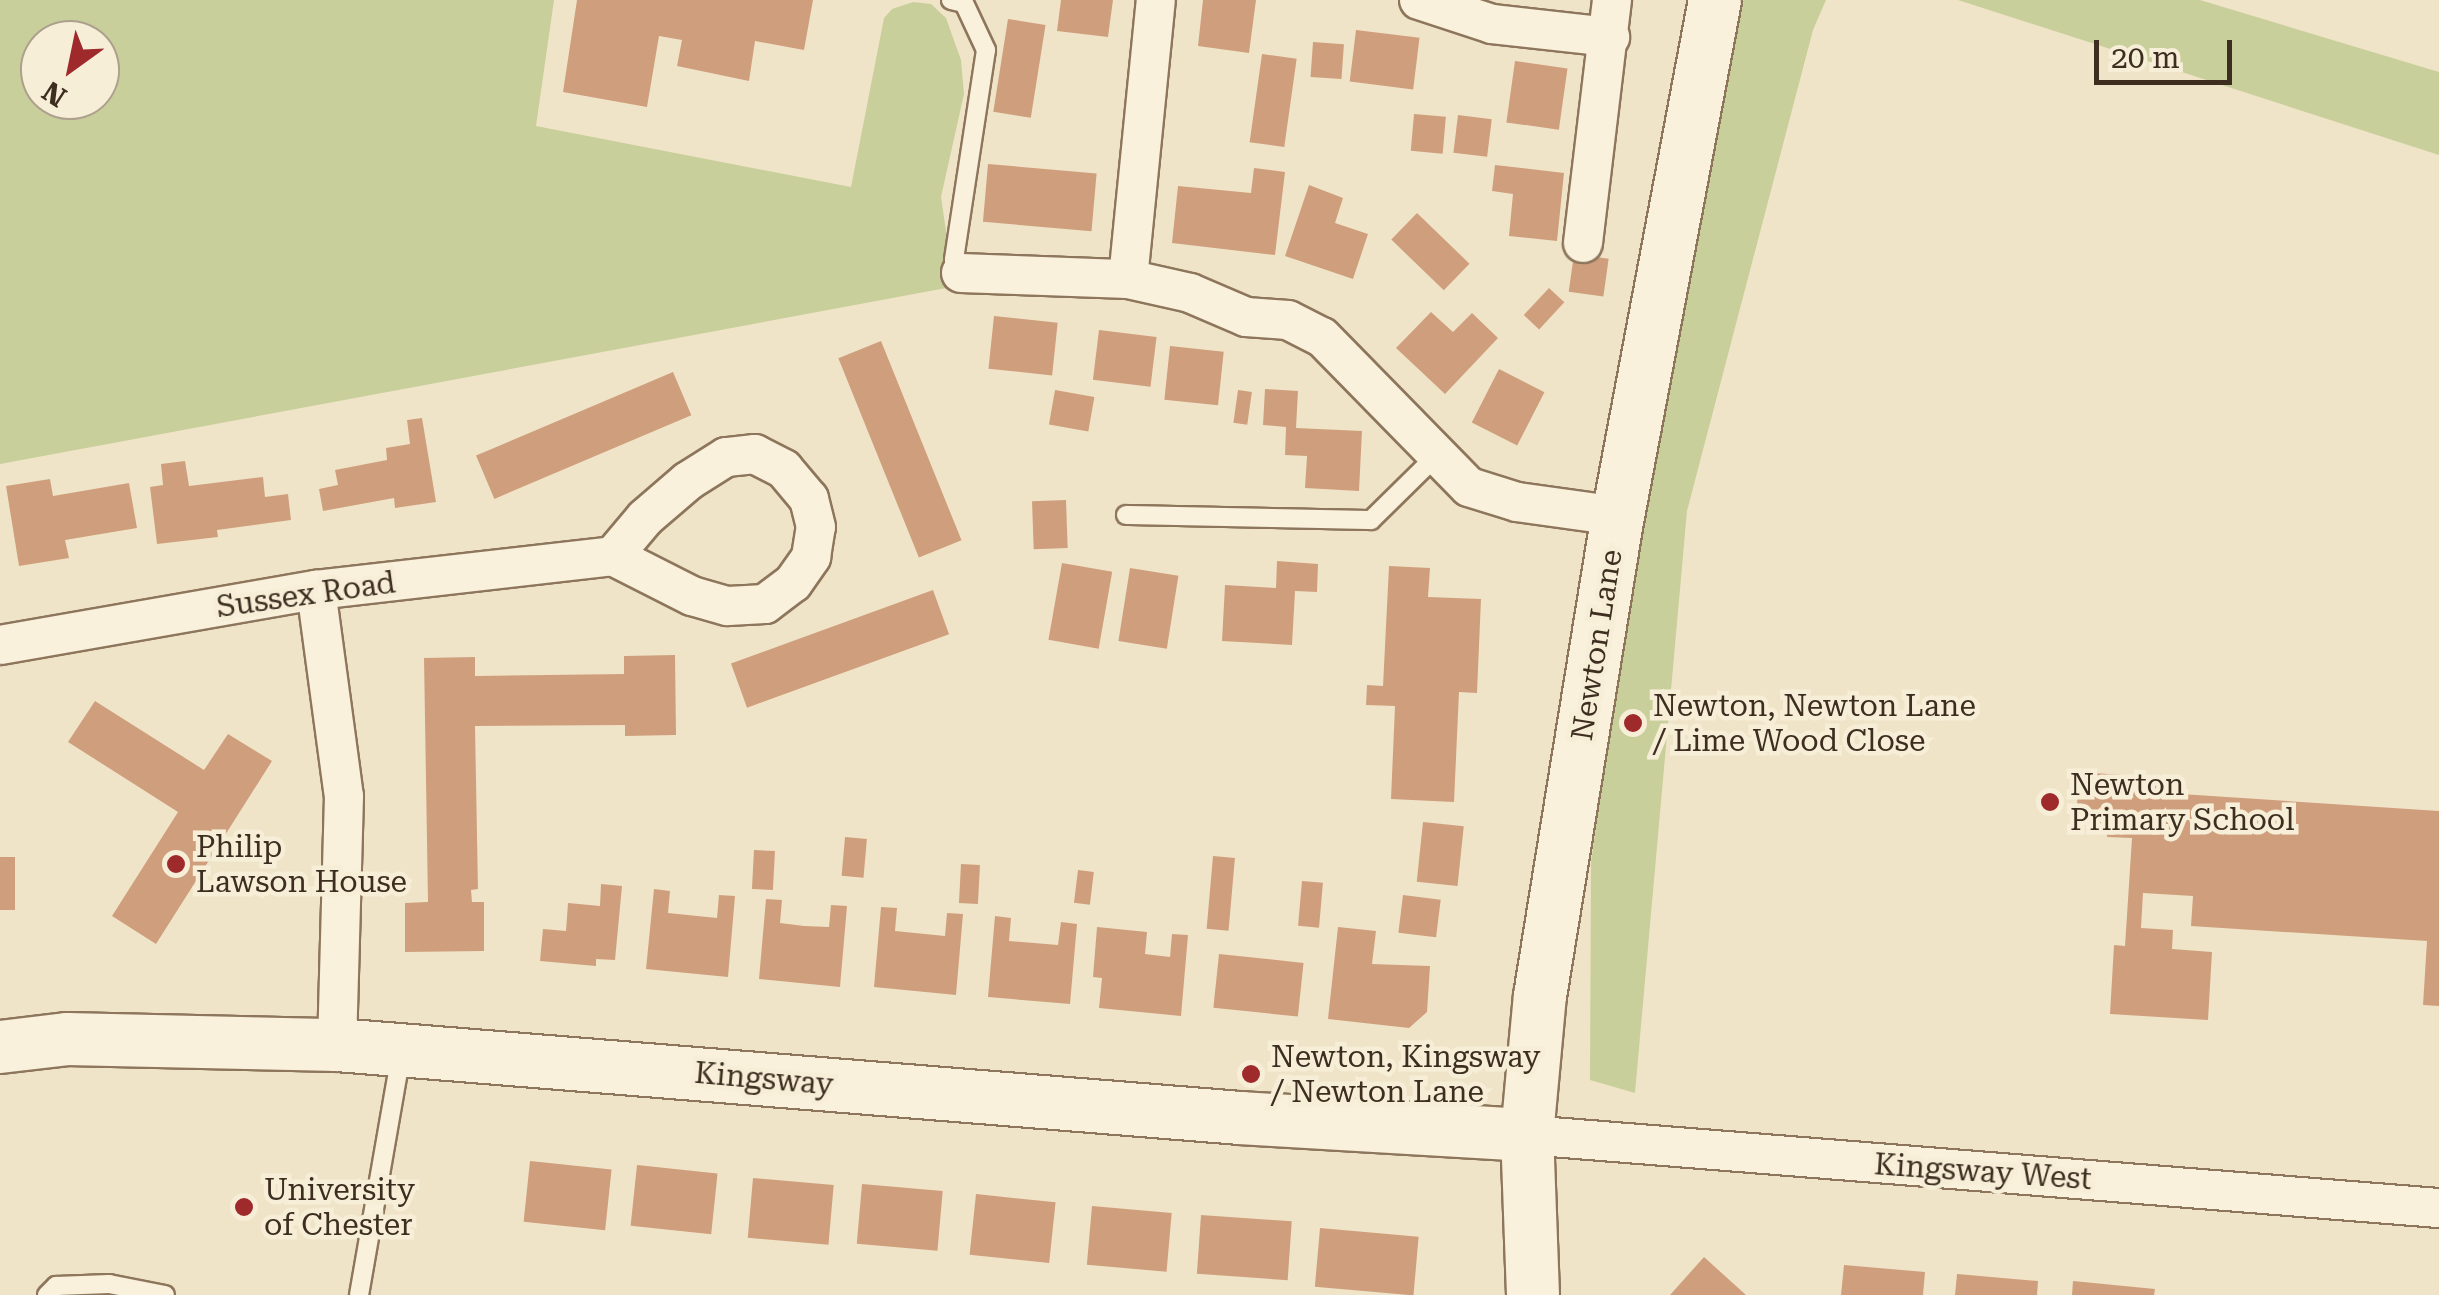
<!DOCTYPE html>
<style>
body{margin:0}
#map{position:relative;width:2439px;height:1295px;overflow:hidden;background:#f0e4c8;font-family:"Roboto Serif",serif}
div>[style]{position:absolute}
.green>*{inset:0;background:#c9cf9b}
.building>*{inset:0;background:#cf9f7d;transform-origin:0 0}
.roads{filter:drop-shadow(2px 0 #8d765c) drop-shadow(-2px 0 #8d765c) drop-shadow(0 2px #8d765c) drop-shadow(0 -2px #8d765c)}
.lane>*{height:18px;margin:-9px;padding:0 9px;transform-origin:9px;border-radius:9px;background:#faf1dc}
.street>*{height:38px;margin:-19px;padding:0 19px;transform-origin:19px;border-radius:19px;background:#faf1dc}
.secondary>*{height:52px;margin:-26px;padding:0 26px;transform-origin:26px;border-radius:26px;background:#faf1dc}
.dots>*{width:28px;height:28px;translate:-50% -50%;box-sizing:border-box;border:5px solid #f7eed8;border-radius:50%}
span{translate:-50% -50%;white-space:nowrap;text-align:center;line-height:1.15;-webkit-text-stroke:9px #f7eed8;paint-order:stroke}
.street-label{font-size:30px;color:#3d2e20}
.poi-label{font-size:30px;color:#3d2e20}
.left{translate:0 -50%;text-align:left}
.north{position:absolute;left:20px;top:20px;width:100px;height:100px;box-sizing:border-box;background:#f7eed8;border:2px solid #ada18e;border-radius:50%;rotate:213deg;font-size:28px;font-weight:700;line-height:40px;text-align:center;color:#3d2e20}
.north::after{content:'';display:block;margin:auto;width:35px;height:45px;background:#9e2a2b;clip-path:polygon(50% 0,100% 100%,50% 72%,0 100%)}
.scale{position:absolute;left:2094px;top:40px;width:138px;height:45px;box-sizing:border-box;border:5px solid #3d2e20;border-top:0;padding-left:12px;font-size:30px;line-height:35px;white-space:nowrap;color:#3d2e20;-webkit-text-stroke:8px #f7eed8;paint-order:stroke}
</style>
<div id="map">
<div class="green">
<div style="clip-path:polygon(evenodd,0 0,554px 0,536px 126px,851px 187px,884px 18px,892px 9px,913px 2px,931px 4px,946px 18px,961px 60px,964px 94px,941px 197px,947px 238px,961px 273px,957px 286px,0 464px,0 0,40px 40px,100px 40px,100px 100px,40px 100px,40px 40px)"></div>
<div style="clip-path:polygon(1744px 0,1826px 0,1813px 30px,1687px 511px,1635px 1093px,1590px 1080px,1591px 862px,1649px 456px)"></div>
<div style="clip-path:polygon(1958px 0,2200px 0,2439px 72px,2439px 155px)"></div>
</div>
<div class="building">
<div style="clip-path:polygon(577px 0,813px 0,804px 50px,755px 41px,749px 81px,677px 66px,682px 40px,659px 36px,647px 107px,563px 92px)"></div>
<div style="clip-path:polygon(1061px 0,1113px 0,1108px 37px,1057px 31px)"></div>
<div style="clip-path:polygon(1203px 0,1256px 0,1249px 53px,1198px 46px)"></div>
<div style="left:1008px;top:19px;width:38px;height:94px;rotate:9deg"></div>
<div style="left:1356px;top:30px;width:64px;height:52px;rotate:7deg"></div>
<div style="left:1313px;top:42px;width:31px;height:35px;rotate:4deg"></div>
<div style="left:1262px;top:54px;width:35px;height:89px;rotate:8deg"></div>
<div style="left:1515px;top:61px;width:53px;height:62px;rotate:8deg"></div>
<div style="left:1414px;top:114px;width:32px;height:37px;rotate:5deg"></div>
<div style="left:1458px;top:115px;width:34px;height:38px;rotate:7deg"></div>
<div style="left:988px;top:164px;width:109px;height:58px;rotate:5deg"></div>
<div style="clip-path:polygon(1495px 165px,1564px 173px,1557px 241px,1509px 236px,1513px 194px,1492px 191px)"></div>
<div style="clip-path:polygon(1254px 168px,1285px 172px,1275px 255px,1172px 243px,1178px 186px,1251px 193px)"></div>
<div style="clip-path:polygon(1309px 185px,1343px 198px,1335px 223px,1368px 234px,1353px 279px,1285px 256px)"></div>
<div style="left:1417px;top:213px;width:73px;height:37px;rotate:44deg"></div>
<div style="left:1574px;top:254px;width:35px;height:38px;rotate:8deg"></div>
<div style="left:1549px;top:288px;width:21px;height:37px;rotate:43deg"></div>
<div style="clip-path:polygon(1431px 312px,1453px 332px,1472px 313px,1498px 338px,1445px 394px,1396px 348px)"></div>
<div style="left:994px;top:316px;width:64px;height:53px;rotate:6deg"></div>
<div style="left:1099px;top:330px;width:58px;height:50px;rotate:7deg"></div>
<div style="left:881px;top:341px;width:215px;height:46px;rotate:68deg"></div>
<div style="left:1170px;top:346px;width:54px;height:54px;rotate:6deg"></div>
<div style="left:1499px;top:369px;width:51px;height:60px;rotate:27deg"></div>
<div style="left:673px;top:372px;width:47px;height:214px;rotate:67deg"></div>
<div style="clip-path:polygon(1265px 389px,1298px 391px,1296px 428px,1362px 431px,1359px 491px,1305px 488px,1307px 456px,1285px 455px,1286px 427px,1263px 425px)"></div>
<div style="left:1055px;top:390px;width:40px;height:35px;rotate:10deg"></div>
<div style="left:1238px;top:390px;width:14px;height:33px;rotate:8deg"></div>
<div style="clip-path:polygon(422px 418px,436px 502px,395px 508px,394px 498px,323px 511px,319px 489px,338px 485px,335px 470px,387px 460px,386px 448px,410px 444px,407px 420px)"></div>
<div style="clip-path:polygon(185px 461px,189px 486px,263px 477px,265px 497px,288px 494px,291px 520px,217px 530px,218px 537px,157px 544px,150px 487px,163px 485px,161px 464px)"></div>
<div style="clip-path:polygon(50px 479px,53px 496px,129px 483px,137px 528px,65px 540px,69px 558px,19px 566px,6px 486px)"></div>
<div style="left:1066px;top:500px;width:48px;height:34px;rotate:88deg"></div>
<div style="clip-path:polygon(1277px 561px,1318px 564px,1317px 592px,1295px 591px,1292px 645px,1222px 641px,1225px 585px,1276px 588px)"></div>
<div style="left:1062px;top:563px;width:51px;height:78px;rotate:10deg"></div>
<div style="clip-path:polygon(1389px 566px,1430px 568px,1428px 597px,1481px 599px,1477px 693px,1459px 692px,1454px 802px,1391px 799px,1395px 706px,1366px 705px,1367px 685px,1383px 686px)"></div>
<div style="left:1130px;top:568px;width:49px;height:74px;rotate:9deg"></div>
<div style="left:933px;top:590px;width:47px;height:215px;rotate:70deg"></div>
<div style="clip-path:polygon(675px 655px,676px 735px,625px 736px,625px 725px,475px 726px,478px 889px,471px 890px,472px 902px,484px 902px,484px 951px,405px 952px,405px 903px,428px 902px,424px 658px,475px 657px,475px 676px,624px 674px,624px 656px)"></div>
<div style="clip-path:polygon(95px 701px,204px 770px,228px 734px,272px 761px,156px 944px,112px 916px,178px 812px,68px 742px)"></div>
<div style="clip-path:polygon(2079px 772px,2182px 779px,2181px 794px,2439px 811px,2439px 1006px,2423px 1005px,2427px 941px,2191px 926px,2193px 896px,2143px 893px,2141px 928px,2173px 930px,2172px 949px,2212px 952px,2208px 1020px,2110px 1014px,2114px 945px,2125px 946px,2132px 838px,2107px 837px,2108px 824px,2076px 822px)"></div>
<div style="left:1423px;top:822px;width:41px;height:60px;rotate:6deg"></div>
<div style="left:845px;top:837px;width:22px;height:39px;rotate:5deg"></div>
<div style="left:754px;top:850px;width:21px;height:39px;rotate:3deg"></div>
<div style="left:1213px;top:856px;width:22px;height:73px;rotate:5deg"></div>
<div style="left:0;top:857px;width:15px;height:53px"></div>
<div style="left:961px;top:864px;width:19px;height:39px;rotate:3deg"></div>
<div style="left:1078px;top:870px;width:16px;height:33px;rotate:7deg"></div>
<div style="left:1302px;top:881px;width:21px;height:45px;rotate:5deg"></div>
<div style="clip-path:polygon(601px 884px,622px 886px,615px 960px,596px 959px,596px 966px,540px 961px,543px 929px,566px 931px,568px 903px,600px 906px)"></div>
<div style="clip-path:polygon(654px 889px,670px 891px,668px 913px,717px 918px,719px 895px,735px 896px,728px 977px,646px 969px)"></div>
<div style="left:1403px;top:895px;width:38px;height:38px;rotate:7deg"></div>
<div style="clip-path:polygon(766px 899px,782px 900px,780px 923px,804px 926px,829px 927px,831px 905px,847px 906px,840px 987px,759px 979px)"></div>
<div style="clip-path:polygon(881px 907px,897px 908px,895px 931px,945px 936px,947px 913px,963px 914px,956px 995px,874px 987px)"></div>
<div style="clip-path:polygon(995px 916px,1011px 918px,1009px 941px,1058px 945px,1061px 922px,1077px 924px,1070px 1004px,988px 997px)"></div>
<div style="clip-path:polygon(1097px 927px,1147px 932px,1145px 954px,1170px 957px,1172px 934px,1188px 935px,1181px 1016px,1099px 1008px,1102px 978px,1093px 977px)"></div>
<div style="clip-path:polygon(1338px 927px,1376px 931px,1372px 964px,1430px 966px,1427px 1012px,1409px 1028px,1328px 1019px)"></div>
<div style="left:1219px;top:954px;width:85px;height:54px;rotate:6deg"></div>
<div style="left:530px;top:1161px;width:82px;height:61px;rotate:6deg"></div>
<div style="left:637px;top:1165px;width:81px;height:61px;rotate:6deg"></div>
<div style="left:753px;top:1178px;width:81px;height:60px;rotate:5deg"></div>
<div style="left:862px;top:1184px;width:81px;height:60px;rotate:5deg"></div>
<div style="left:976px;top:1194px;width:80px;height:61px;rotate:6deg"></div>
<div style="left:1092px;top:1206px;width:80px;height:59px;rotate:5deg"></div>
<div style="left:1201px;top:1215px;width:91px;height:59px;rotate:4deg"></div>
<div style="left:1320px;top:1228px;width:99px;height:59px;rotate:5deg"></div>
<div style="clip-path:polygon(1704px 1257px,1746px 1295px,1670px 1295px)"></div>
<div style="clip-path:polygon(1844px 1265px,1925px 1272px,1923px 1295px,1841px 1295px)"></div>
<div style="clip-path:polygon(1957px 1274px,2038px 1281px,2037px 1295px,1955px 1295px)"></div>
<div style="clip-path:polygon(2073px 1281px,2155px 1289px,2154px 1295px,2072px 1295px)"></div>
</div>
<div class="roads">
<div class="lane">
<div style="left:951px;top:0;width:13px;rotate:13deg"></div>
<div style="left:964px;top:3px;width:52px;rotate:64.9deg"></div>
<div style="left:986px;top:50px;width:212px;rotate:98.7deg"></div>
<div style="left:954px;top:260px;width:15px;rotate:62deg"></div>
<div style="left:1126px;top:515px;width:245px;rotate:1.2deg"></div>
<div style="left:1371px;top:520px;width:90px;rotate:-44.5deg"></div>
<div style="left:47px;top:1295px;width:13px;rotate:-45deg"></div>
<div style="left:56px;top:1286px;width:53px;rotate:-2.2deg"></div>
<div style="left:109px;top:1284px;width:57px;rotate:11.1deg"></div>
<div style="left:359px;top:1295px;width:245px;rotate:-80.1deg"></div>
</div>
<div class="street">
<div style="left:1419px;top:0;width:77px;rotate:18.2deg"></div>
<div style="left:1492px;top:24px;width:119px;rotate:6.3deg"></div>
<div style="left:1583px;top:243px;width:245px;rotate:-83.2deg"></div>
<div style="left:961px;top:273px;width:167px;rotate:2.1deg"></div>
<div style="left:1128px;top:279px;width:64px;rotate:12.7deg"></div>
<div style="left:1190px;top:293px;width:61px;rotate:23.2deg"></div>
<div style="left:1246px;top:317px;width:42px;rotate:4.1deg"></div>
<div style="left:1288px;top:320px;width:38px;rotate:27deg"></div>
<div style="left:1322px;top:337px;width:210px;rotate:45.6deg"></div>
<div style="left:1469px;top:487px;width:50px;rotate:17.4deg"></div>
<div style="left:1517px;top:502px;width:102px;rotate:7.9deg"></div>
<div style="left:1128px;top:279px;width:280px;rotate:-84.3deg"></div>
<div style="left:316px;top:590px;width:208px;rotate:82.3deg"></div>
<div style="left:344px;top:796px;width:249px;rotate:91.6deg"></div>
<div style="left:0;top:645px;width:321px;rotate:-9.9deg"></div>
<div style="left:316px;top:590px;width:299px;rotate:-6.5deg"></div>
<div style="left:613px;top:556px;width:89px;rotate:26.9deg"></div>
<div style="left:692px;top:596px;width:37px;rotate:16deg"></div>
<div style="left:728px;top:606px;width:37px;rotate:-3deg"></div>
<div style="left:765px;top:604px;width:35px;rotate:-37deg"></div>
<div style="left:793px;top:583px;width:32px;rotate:-55deg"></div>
<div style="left:811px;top:557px;width:30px;rotate:-81deg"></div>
<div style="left:816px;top:527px;width:29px;rotate:-104deg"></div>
<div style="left:809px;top:499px;width:39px;rotate:-130deg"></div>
<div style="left:784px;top:469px;width:33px;rotate:-153deg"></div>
<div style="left:755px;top:454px;width:29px;rotate:174deg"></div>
<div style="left:726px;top:457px;width:45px;rotate:147.7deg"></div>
<div style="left:688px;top:481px;width:57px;rotate:139.3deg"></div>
<div style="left:645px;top:518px;width:50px;rotate:130.1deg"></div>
<div style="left:1527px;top:1135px;width:915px;rotate:4.58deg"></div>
</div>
<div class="secondary">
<div style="left:0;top:1047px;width:67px;rotate:-6.8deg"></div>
<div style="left:67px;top:1039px;width:270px;rotate:1.3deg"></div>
<div style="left:337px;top:1045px;width:906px;rotate:4.62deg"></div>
<div style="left:1240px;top:1118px;width:288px;rotate:3.4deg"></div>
<div style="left:1533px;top:1295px;width:160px;rotate:-92.1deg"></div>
<div style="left:1527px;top:1135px;width:140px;rotate:-84.7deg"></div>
<div style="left:1540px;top:996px;width:486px;rotate:-80.8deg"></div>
<div style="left:1618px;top:516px;width:525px;rotate:-79.35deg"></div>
</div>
</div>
<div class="dots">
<div style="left:1633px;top:723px;background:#9e2a2b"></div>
<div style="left:2050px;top:802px;background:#9e2a2b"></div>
<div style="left:176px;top:864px;background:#9e2a2b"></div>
<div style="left:1251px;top:1074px;background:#9e2a2b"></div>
<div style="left:244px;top:1207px;background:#9e2a2b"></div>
</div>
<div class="street-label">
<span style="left:306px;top:595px;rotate:-8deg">Sussex Road</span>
<span style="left:1597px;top:645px;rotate:-81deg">Newton Lane</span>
<span style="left:764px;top:1079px;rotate:5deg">Kingsway</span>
<span style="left:1983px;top:1172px;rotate:4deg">Kingsway West</span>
</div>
<div class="poi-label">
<span class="left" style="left:1653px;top:723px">Newton, Newton Lane<br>/ Lime Wood Close</span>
<span class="left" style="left:2070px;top:802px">Newton<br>Primary School</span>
<span class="left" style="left:196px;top:864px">Philip<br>Lawson House</span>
<span class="left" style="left:1271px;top:1074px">Newton, Kingsway<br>/ Newton Lane</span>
<span class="left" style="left:264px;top:1207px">University<br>of Chester</span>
</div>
<div class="north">N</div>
<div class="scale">20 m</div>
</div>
